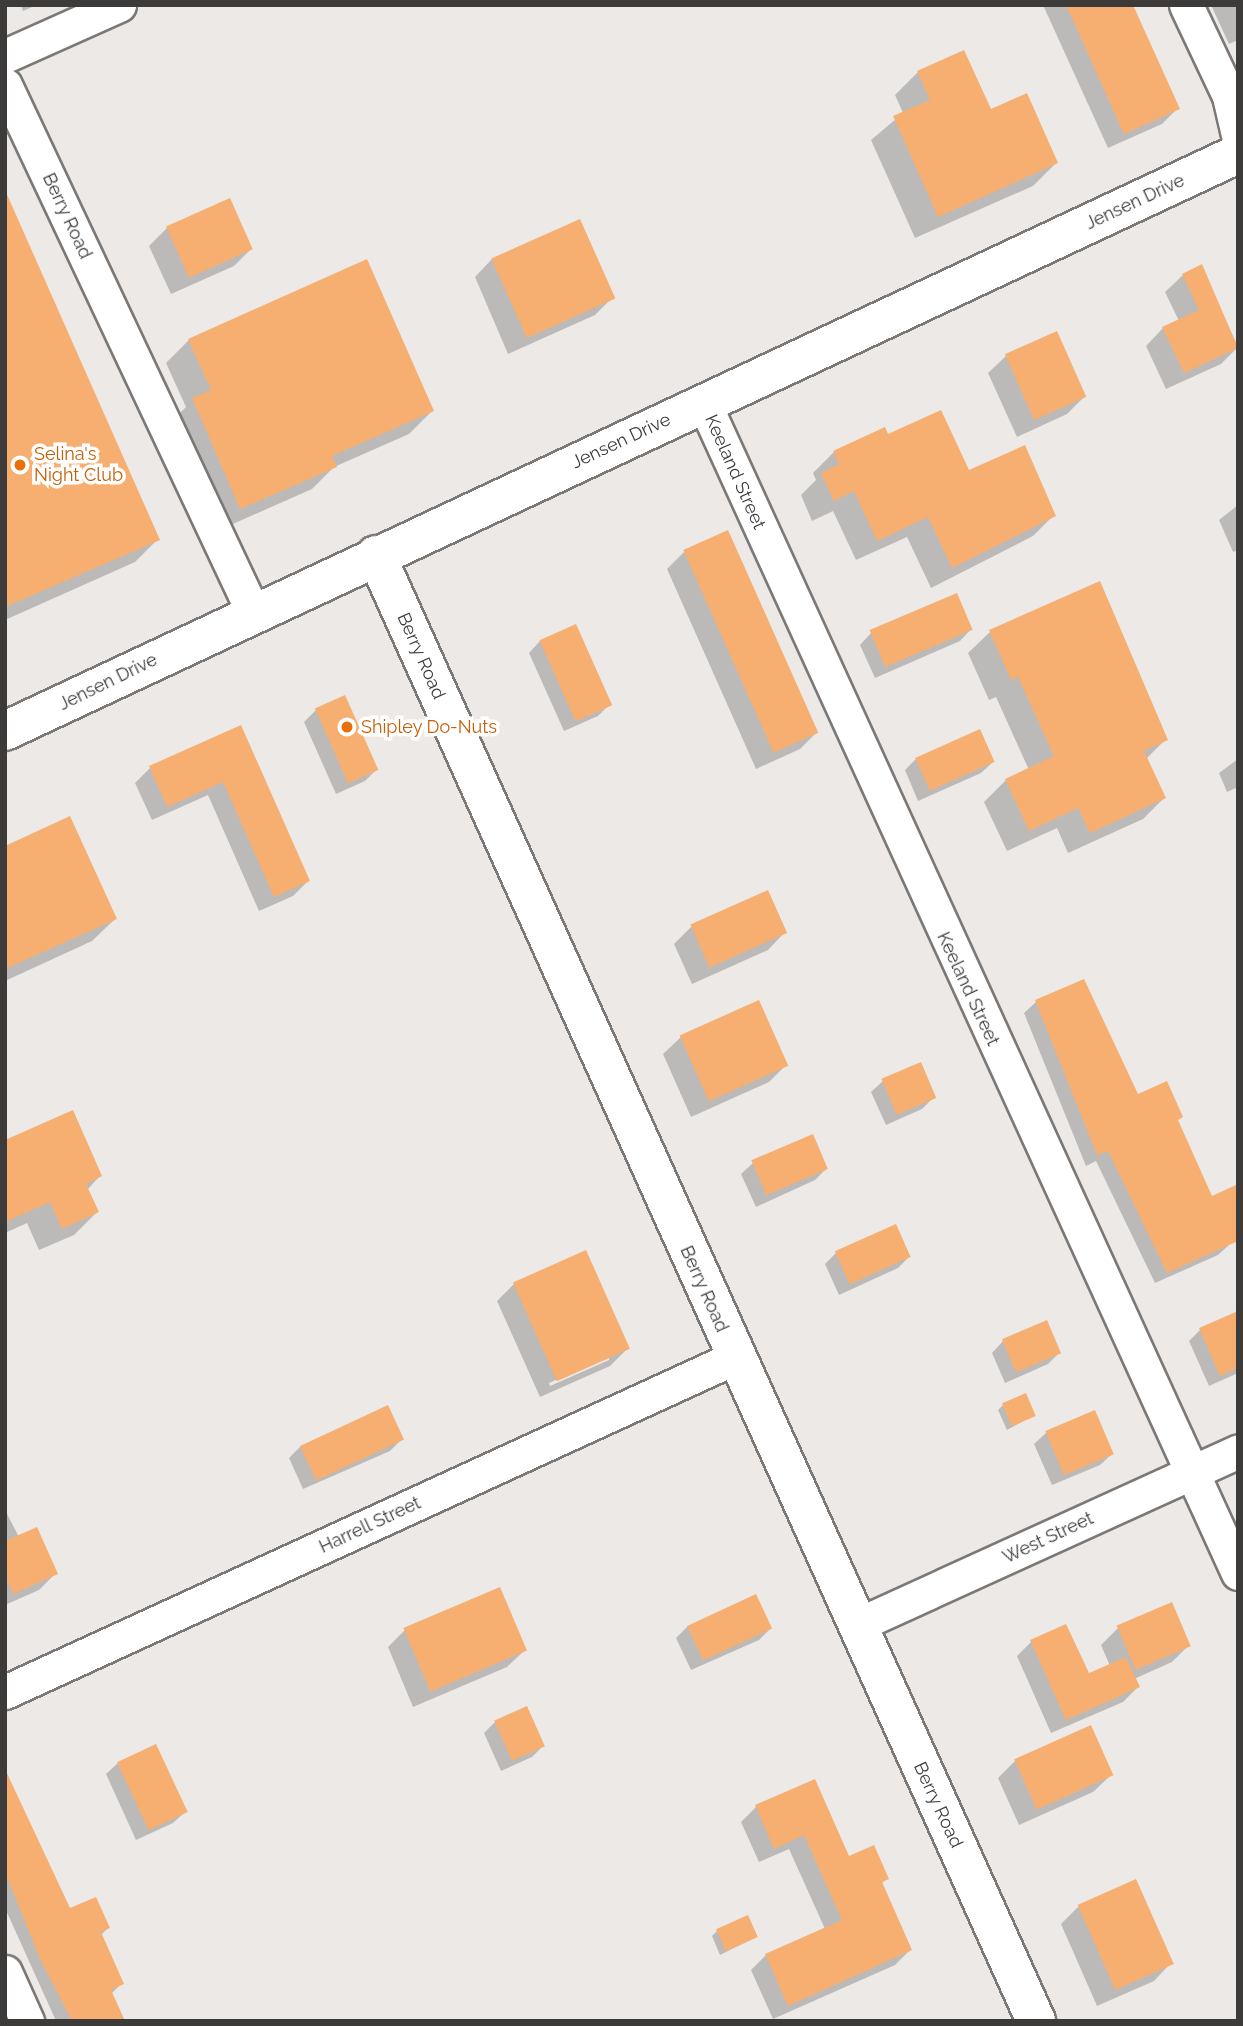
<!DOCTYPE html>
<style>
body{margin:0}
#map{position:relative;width:1243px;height:2026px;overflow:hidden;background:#ece9e6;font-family:Raleway,sans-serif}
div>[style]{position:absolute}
.shadow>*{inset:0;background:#0003}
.building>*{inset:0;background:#f6af71;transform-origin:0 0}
.roads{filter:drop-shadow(2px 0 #7b7875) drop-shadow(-2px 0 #7b7875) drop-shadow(0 2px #7b7875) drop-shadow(0 -2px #7b7875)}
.street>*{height:33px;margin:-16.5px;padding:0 16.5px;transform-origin:16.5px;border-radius:16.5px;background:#fff}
.secondary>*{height:38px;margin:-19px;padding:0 19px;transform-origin:19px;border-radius:19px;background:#fff}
.dots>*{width:19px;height:19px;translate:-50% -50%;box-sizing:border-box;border:4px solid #fff;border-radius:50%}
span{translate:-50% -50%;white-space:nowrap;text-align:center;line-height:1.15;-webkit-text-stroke:7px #fff;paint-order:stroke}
.street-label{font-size:18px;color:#3c3b3a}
.food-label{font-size:18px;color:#c56008}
.left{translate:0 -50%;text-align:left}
.frame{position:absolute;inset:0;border:7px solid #3c3b3a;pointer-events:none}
</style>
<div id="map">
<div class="shadow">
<div style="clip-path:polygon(21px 5px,37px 5px,23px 11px)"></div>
<div style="clip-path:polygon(1043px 5px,1131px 5px,1178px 108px,1162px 124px,1108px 148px)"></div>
<div style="clip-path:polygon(1211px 5px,1238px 5px,1238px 40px,1229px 44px)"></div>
<div style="clip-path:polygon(918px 72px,990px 111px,1056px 163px,1033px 186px,915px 238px,871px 140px,903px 113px,895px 95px)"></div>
<div style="clip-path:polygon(5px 196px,158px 539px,135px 562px,5px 620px)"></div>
<div style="clip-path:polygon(167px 228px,251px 249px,234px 266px,171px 294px,149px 246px)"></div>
<div style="clip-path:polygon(492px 259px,612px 298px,595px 315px,508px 354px,475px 277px)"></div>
<div style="clip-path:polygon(1201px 266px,1238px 347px,1221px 364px,1166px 389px,1146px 346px,1163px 328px,1179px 321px,1165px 292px,1183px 275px)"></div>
<div style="clip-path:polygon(1056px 333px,1084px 397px,1067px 414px,1017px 437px,988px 373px,1006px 356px)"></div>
<div style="clip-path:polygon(189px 340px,432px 411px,409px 434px,334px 467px,312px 489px,217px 531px,170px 423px,186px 407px,166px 363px)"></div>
<div style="clip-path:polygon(884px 429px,887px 436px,1054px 515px,1033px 536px,931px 588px,907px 537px,856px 560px,833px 511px,812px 521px,801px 495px,816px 480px,813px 473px,834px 452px)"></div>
<div style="clip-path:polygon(1238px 505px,1238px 550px,1233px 552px,1219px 520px)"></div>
<div style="clip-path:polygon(684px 552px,817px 732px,800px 749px,756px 769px,667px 569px)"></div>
<div style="clip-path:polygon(1099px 583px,1166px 739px,1146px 759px,1164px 798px,1143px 819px,1068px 853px,1057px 828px,1007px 851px,984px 802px,1006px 780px,1029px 770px,996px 697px,989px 700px,968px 653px,990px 632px)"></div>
<div style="clip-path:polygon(971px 629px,960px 641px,875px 678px,860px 645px,871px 633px)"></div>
<div style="clip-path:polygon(540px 641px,610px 704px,598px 716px,564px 731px,529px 653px)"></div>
<div style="clip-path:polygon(316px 710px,376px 770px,365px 781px,336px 794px,304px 722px)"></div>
<div style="clip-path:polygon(240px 728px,308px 881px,293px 896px,259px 911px,208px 795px,152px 820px,135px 783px,150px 768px)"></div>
<div style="clip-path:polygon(916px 759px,993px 762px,981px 773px,918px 801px,905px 770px)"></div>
<div style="clip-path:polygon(1238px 759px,1238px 787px,1227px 792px,1219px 773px)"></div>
<div style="clip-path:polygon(5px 848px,115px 919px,92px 941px,5px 981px)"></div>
<div style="clip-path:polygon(691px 927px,785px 932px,768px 950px,692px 984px,674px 944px)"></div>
<div style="clip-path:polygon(1083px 981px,1137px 1096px,1230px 1244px,1218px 1255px,1155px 1283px,1096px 1161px,1086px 1166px,1024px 1013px,1036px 1002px)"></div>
<div style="clip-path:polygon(681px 1037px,786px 1065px,769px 1082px,691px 1117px,663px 1054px)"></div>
<div style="clip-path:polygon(883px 1081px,934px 1097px,922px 1109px,886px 1125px,871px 1092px)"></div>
<div style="clip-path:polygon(812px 1137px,826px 1169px,815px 1180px,756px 1207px,741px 1174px,753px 1163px)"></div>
<div style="clip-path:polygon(5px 1142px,100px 1176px,87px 1190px,97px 1212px,74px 1235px,39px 1250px,27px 1223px,5px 1233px)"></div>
<div style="clip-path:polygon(836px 1253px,909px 1257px,898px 1268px,839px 1295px,825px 1264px)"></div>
<div style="clip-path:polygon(evenodd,514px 1284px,628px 1348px,610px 1366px,540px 1397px,497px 1301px,514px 1284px,609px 1356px,609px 1360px,550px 1386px,549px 1383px,609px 1356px)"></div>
<div style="clip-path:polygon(1238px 1313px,1238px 1373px,1209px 1386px,1189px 1341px,1200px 1330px)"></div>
<div style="clip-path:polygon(1003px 1341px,1059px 1353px,1048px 1364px,1005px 1383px,992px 1353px)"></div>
<div style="clip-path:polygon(1003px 1405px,1034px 1415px,1007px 1430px,998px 1410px)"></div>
<div style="clip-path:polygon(1046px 1433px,1112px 1454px,1100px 1465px,1052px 1485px,1034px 1444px)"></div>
<div style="clip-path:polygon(402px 1439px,390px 1451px,303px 1489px,289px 1458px,301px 1446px)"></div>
<div style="clip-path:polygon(5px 1510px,19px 1537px,56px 1573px,39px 1590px,5px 1605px)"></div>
<div style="clip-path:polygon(688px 1626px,770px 1629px,759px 1640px,691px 1670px,676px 1638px)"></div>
<div style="clip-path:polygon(1118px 1628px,1189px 1645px,1172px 1662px,1134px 1679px,1138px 1687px,1123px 1702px,1051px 1733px,1017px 1656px,1031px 1642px,1088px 1676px,1110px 1666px,1101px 1645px)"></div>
<div style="clip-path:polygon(405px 1630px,525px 1650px,507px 1667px,413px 1707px,388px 1647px)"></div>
<div style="clip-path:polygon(495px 1722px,543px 1746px,532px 1757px,501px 1771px,484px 1733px)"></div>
<div style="clip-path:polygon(1015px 1761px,1111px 1775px,1093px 1792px,1019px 1825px,998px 1778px)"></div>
<div style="clip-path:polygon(118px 1763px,185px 1812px,173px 1823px,136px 1840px,106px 1774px)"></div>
<div style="clip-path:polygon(5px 1775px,69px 1910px,108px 1928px,101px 1935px,122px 1983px,111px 1994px,123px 2021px,56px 2021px,5px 1908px)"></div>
<div style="clip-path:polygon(814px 1781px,848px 1859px,887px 1878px,881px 1884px,910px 1950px,895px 1965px,773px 2019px,751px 1970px,766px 1955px,825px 1929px,789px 1849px,759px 1862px,741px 1822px,756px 1807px)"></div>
<div style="clip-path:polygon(1078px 1907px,1171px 1963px,1154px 1981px,1097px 2006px,1061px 1924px)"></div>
<div style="clip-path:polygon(717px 1931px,756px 1937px,720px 1955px,712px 1936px)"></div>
</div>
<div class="building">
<div style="clip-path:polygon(1066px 5px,1133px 5px,1180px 109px,1124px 134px)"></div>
<div style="clip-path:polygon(964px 50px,991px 109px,1027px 93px,1058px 163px,938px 217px,893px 116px,930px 100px,917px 71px)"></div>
<div style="clip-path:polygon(5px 190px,160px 540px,5px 607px)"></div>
<div style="left:230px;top:198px;width:56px;height:70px;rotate:66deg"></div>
<div style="left:580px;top:219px;width:87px;height:97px;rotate:66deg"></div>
<div style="clip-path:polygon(367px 259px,434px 411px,332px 456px,337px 467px,240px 509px,192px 398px,211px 390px,188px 339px)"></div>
<div style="clip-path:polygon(1202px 264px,1238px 348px,1184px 373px,1162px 327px,1199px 310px,1182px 274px)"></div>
<div style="left:1057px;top:331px;width:72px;height:57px;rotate:66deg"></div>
<div style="clip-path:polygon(941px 410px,969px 470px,1025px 445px,1056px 516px,952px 568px,928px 517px,877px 541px,854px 491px,834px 501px,821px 473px,839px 464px,833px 451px,885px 427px,888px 434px)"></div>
<div style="left:728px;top:530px;width:222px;height:49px;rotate:66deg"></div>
<div style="clip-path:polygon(1100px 581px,1168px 740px,1144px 751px,1166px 798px,1090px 833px,1078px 808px,1029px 831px,1005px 779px,1054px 756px,1018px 677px,1011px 680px,989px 630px)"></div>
<div style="left:957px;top:593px;width:40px;height:95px;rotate:67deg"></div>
<div style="left:576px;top:624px;width:89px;height:40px;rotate:66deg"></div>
<div style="left:345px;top:695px;width:82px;height:33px;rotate:66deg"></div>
<div style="clip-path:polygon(241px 725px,310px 881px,274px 897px,223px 782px,167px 807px,149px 766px)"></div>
<div style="left:980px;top:729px;width:36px;height:71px;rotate:66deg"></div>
<div style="clip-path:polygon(70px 816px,117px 919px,5px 969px,5px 846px)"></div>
<div style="left:768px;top:890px;width:47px;height:85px;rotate:66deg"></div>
<div style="clip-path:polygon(1084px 979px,1138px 1094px,1167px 1081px,1183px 1117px,1178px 1120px,1212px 1196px,1238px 1184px,1238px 1241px,1167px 1273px,1108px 1151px,1097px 1155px,1035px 1000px)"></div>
<div style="left:759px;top:1000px;width:72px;height:87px;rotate:66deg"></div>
<div style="left:921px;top:1062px;width:39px;height:43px;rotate:67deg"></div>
<div style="clip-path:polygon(73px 1110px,102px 1176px,86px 1184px,99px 1212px,62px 1229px,50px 1202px,5px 1222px,5px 1140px)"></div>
<div style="left:813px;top:1134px;width:38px;height:67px;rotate:67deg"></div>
<div style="left:896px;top:1224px;width:36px;height:67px;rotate:66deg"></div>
<div style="left:586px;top:1250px;width:108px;height:80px;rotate:66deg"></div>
<div style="clip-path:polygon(1238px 1311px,1238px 1368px,1220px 1376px,1199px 1328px)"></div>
<div style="left:1047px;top:1320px;width:36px;height:49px;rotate:67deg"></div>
<div style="left:1026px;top:1393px;width:25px;height:26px;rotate:67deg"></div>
<div style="left:388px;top:1405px;width:38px;height:97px;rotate:65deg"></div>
<div style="left:1095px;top:1410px;width:48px;height:54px;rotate:67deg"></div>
<div style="clip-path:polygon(37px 1527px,58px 1574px,13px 1594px,5px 1576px,5px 1541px)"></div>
<div style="left:500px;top:1587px;width:69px;height:105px;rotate:67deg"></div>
<div style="left:756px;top:1594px;width:38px;height:76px;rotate:65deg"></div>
<div style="left:1172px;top:1602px;width:48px;height:60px;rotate:67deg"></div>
<div style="clip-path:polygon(1066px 1624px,1089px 1673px,1126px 1657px,1140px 1687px,1066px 1720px,1030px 1640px)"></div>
<div style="left:527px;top:1706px;width:44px;height:36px;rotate:66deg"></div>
<div style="left:1091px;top:1725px;width:55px;height:84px;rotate:66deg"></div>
<div style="left:156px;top:1744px;width:75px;height:43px;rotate:65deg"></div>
<div style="clip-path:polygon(5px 1769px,70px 1908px,96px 1897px,110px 1928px,101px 1932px,124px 1984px,111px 1990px,125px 2021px,72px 2021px,40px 1959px,5px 1872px)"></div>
<div style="clip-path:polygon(815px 1779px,849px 1856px,874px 1845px,889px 1879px,882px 1882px,912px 1950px,788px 2006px,765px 1954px,842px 1920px,804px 1835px,774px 1849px,755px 1805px)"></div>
<div style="left:1136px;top:1879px;width:93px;height:64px;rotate:66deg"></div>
<div style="left:748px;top:1915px;width:24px;height:35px;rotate:66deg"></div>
</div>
<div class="roads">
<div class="street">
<div style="left:1186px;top:5px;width:101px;rotate:64.7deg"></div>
<div style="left:1229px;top:96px;width:40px;rotate:77deg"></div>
<div style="left:5px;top:56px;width:125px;rotate:-24.1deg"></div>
<div style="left:5px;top:85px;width:582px;rotate:64.8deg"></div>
<div style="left:704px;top:403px;width:1286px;rotate:65.47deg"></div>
<div style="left:857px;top:1625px;width:419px;rotate:-24.5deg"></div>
<div style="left:5px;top:1692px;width:802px;rotate:-24.62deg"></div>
<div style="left:5px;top:1972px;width:54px;rotate:65.8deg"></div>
</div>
<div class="secondary">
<div style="left:376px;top:555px;width:1608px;rotate:65.76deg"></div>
<div style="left:5px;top:731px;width:1361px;rotate:-25.08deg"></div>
</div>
</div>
<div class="dots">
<div style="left:20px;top:465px;background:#e8710a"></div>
<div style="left:347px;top:727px;background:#e8710a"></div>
</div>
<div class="street-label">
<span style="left:1135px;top:202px;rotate:-25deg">Jensen Drive</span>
<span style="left:67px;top:216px;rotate:65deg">Berry Road</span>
<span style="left:621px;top:441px;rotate:-25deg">Jensen Drive</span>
<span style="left:735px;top:472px;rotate:66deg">Keeland Street</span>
<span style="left:421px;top:656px;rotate:66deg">Berry Road</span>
<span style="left:108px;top:682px;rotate:-26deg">Jensen Drive</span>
<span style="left:968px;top:989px;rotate:65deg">Keeland Street</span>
<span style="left:704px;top:1289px;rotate:66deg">Berry Road</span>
<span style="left:370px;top:1525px;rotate:-25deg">Harrell Street</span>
<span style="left:1048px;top:1538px;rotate:-25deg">West Street</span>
<span style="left:938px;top:1805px;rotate:65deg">Berry Road</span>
</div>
<div class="food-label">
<span class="left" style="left:34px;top:465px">Selina's<br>Night Club</span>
<span class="left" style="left:361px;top:727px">Shipley Do-Nuts</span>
</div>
<div class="frame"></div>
</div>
